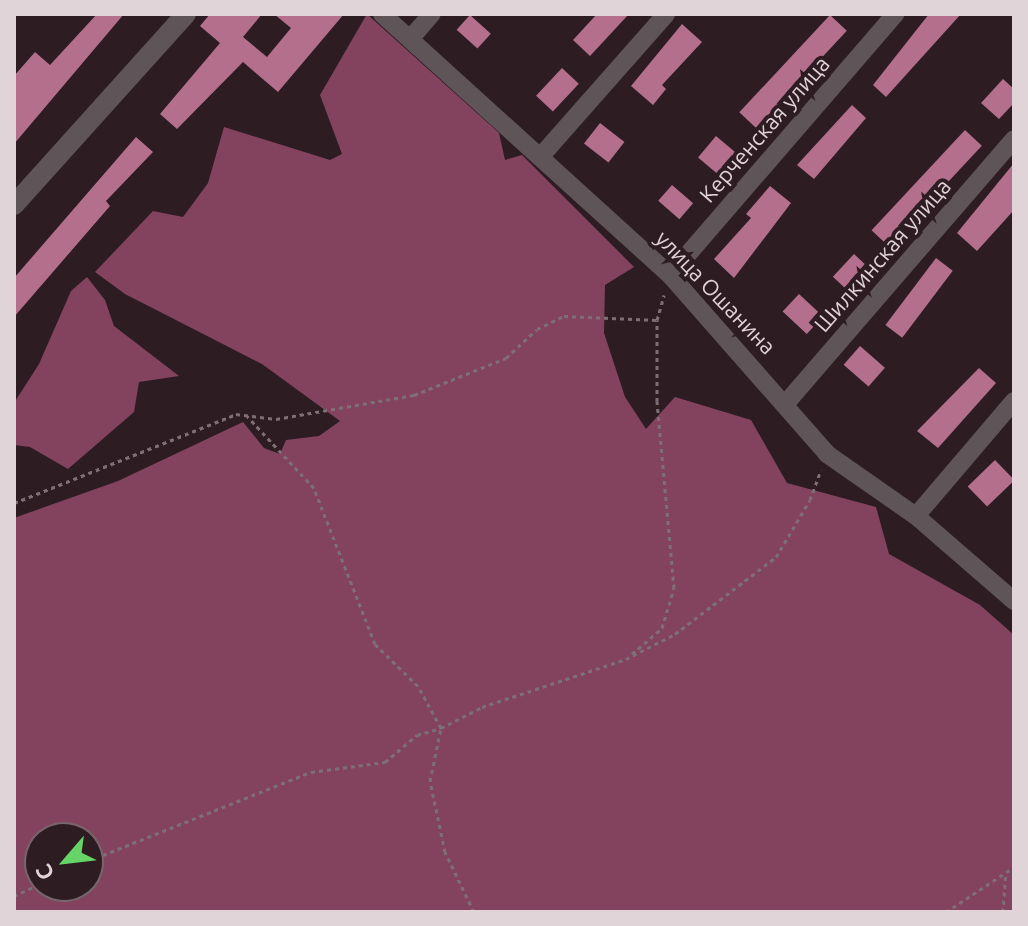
<!DOCTYPE html>
<meta charset="utf-8">
<style>
body{margin:0}
#map{position:relative;width:1028px;height:926px;overflow:hidden;background:#2e1c23;font-family:Ubuntu,sans-serif}
div>[style]{position:absolute}
.forest>*{inset:0;background:#83435f}
.building>*{inset:0;background:#b36f8c;transform-origin:0 0}
.path>*{height:3px;margin-top:-1.5px;transform-origin:0;background:repeating-linear-gradient(90deg,#7e6f75 0 4px,transparent 0 8px)}
.minor>*{height:18px;margin:-9px;padding:0 9px;transform-origin:9px;border-radius:9px;background:#5f5558}
.tertiary>*{height:20px;margin:-10px;padding:0 10px;transform-origin:10px;border-radius:10px;background:#5f5558}
span{translate:-50% -50%;white-space:nowrap;text-align:center;line-height:1.15;-webkit-text-stroke:8px #2e1c23;paint-order:stroke}
.street-label{font-size:22px;color:#e1d4d9}
.frame{position:absolute;inset:0;border:16px solid #e1d4d9;pointer-events:none}
.north{position:absolute;left:24px;top:822px;width:80px;height:80px;box-sizing:border-box;background:#2e1c23;border:2px solid #76666c;border-radius:50%;rotate:242deg;font-size:22px;font-weight:700;line-height:32px;text-align:center;color:#e1d4d9}
.north::after{content:'';display:block;margin:auto;width:28px;height:36px;background:#66d466;clip-path:polygon(50% 0,100% 100%,50% 72%,0 100%)}
</style>
<div id="map">
<div class="forest">
<div style="clip-path:polygon(evenodd,367px 14px,499px 133px,505px 160px,522px 155px,634px 267px,605px 285px,604px 333px,625px 397px,646px 429px,675px 397px,751px 420px,787px 483px,876px 507px,889px 554px,980px 605px,1014px 635px,1014px 912px,14px 912px,14px 518px,118px 481px,243px 422px,264px 448px,280px 454px,286px 440px,319px 436px,340px 421px,262px 364px,125px 294px,95px 272px,153px 211px,183px 217px,208px 183px,224px 127px,330px 160px,342px 154px,320px 95px,367px 14px,40px 838px,88px 838px,88px 886px,40px 886px,40px 838px)"></div>
<div style="clip-path:polygon(87px 277px,105px 300px,114px 326px,179px 376px,139px 382px,134px 412px,68px 469px,30px 447px,14px 445px,14px 403px,39px 364px,71px 291px)"></div>
</div>
<div class="building">
<div style="clip-path:polygon(97px 14px,124px 14px,14px 144px,14px 76px,35px 52px,50px 65px)"></div>
<div style="clip-path:polygon(210px 14px,262px 14px,243px 37px,267px 57px,291px 28px,274px 14px,344px 14px,278px 92px,243px 62px,177px 129px,160px 114px,220px 43px,200px 26px)"></div>
<div style="clip-path:polygon(597px 14px,629px 14px,590px 56px,573px 40px)"></div>
<div style="clip-path:polygon(929px 14px,961px 14px,886px 97px,873px 85px)"></div>
<div style="left:470px;top:15px;width:28px;height:20px;rotate:42deg"></div>
<div style="left:830px;top:15px;width:23px;height:133px;rotate:43deg"></div>
<div style="clip-path:polygon(682px 24px,702px 42px,662px 85px,666px 89px,653px 105px,631px 86px)"></div>
<div style="left:562px;top:68px;width:23px;height:38px;rotate:43deg"></div>
<div style="clip-path:polygon(1003px 79px,1014px 89px,1014px 103px,999px 119px,981px 103px)"></div>
<div style="clip-path:polygon(852px 105px,866px 118px,814px 179px,797px 165px)"></div>
<div style="left:600px;top:123px;width:31px;height:26px;rotate:38deg"></div>
<div style="left:965px;top:130px;width:23px;height:137px;rotate:43deg"></div>
<div style="left:716px;top:136px;width:26px;height:28px;rotate:40deg"></div>
<div style="clip-path:polygon(136px 137px,153px 152px,106px 201px,110px 206px,14px 317px,14px 278px)"></div>
<div style="clip-path:polygon(1014px 163px,1014px 210px,977px 251px,957px 233px)"></div>
<div style="left:672px;top:185px;width:28px;height:21px;rotate:41deg"></div>
<div style="clip-path:polygon(770px 186px,791px 203px,734px 278px,714px 259px,751px 218px,746px 214px)"></div>
<div style="left:854px;top:254px;width:22px;height:31px;rotate:43deg"></div>
<div style="left:936px;top:258px;width:21px;height:84px;rotate:37deg"></div>
<div style="left:799px;top:294px;width:33px;height:24px;rotate:43deg"></div>
<div style="left:860px;top:346px;width:33px;height:25px;rotate:41deg"></div>
<div style="clip-path:polygon(979px 368px,996px 383px,938px 448px,917px 431px)"></div>
<div style="left:995px;top:460px;width:28px;height:38px;rotate:46deg"></div>
</div>
<div class="path">
<div style="left:14px;top:503px;width:239px;rotate:-21.8deg"></div>
<div style="left:236px;top:414px;width:40px;rotate:7.1deg"></div>
<div style="left:276px;top:419px;width:140px;rotate:-9.9deg"></div>
<div style="left:414px;top:395px;width:99px;rotate:-21.9deg"></div>
<div style="left:506px;top:358px;width:42px;rotate:-43.1deg"></div>
<div style="left:537px;top:329px;width:30px;rotate:-26deg"></div>
<div style="left:564px;top:316px;width:93px;rotate:2.5deg"></div>
<div style="left:632px;top:654px;width:40px;rotate:-41deg"></div>
<div style="left:662px;top:628px;width:42px;rotate:-73.3deg"></div>
<div style="left:674px;top:588px;width:188px;rotate:-95.2deg"></div>
<div style="left:657px;top:401px;width:81px;rotate:-90deg"></div>
<div style="left:657px;top:320px;width:26px;rotate:-74deg"></div>
<div style="left:88px;top:861px;width:240px;rotate:-21.8deg"></div>
<div style="left:311px;top:772px;width:75px;rotate:-7.7deg"></div>
<div style="left:385px;top:762px;width:42px;rotate:-40.2deg"></div>
<div style="left:417px;top:735px;width:25px;rotate:-16deg"></div>
<div style="left:441px;top:728px;width:48px;rotate:-118.7deg"></div>
<div style="left:418px;top:686px;width:60px;rotate:-135.7deg"></div>
<div style="left:375px;top:644px;width:168px;rotate:-111.4deg"></div>
<div style="left:314px;top:488px;width:98px;rotate:-132.9deg"></div>
<div style="left:14px;top:896px;width:29px;rotate:-25deg"></div>
<div style="left:474px;top:912px;width:67px;rotate:-115.8deg"></div>
<div style="left:445px;top:852px;width:73px;rotate:-101.9deg"></div>
<div style="left:430px;top:781px;width:54px;rotate:-78.3deg"></div>
<div style="left:441px;top:728px;width:46px;rotate:-27.1deg"></div>
<div style="left:482px;top:707px;width:152px;rotate:-18.4deg"></div>
<div style="left:626px;top:659px;width:55px;rotate:-27deg"></div>
<div style="left:675px;top:634px;width:127px;rotate:-37.3deg"></div>
<div style="left:776px;top:557px;width:66px;rotate:-59.2deg"></div>
<div style="left:810px;top:500px;width:32px;rotate:-70deg"></div>
<div style="left:946px;top:912px;width:82px;rotate:-33.5deg"></div>
<div style="left:1003px;top:912px;width:39px;rotate:-86deg"></div>
</div>
<div class="minor">
<div style="left:382px;top:14px;width:389px;rotate:42.2deg"></div>
<div style="left:670px;top:275px;width:238px;rotate:48.7deg"></div>
<div style="left:827px;top:454px;width:108px;rotate:34.9deg"></div>
<div style="left:916px;top:516px;width:130px;rotate:40.9deg"></div>
<div style="left:410px;top:39px;width:33px;rotate:-49deg"></div>
<div style="left:541px;top:156px;width:189px;rotate:-48.6deg"></div>
<div style="left:670px;top:275px;width:345px;rotate:-49.2deg"></div>
<div style="left:787px;top:402px;width:347px;rotate:-49.2deg"></div>
<div style="left:916px;top:516px;width:151px;rotate:-49.6deg"></div>
</div>
<div class="tertiary">
<div style="left:14px;top:205px;width:257px;rotate:-48deg"></div>
</div>
<div class="street-label">
<span style="left:764px;top:129px;rotate:-49deg">Керченская улица</span>
<span style="left:882px;top:255px;rotate:-49deg">Шилкинская улица</span>
<span style="left:716px;top:292px;rotate:46deg">улица Ошанина</span>
</div>
<div class="frame"></div>
<div class="north">С</div>
</div>
